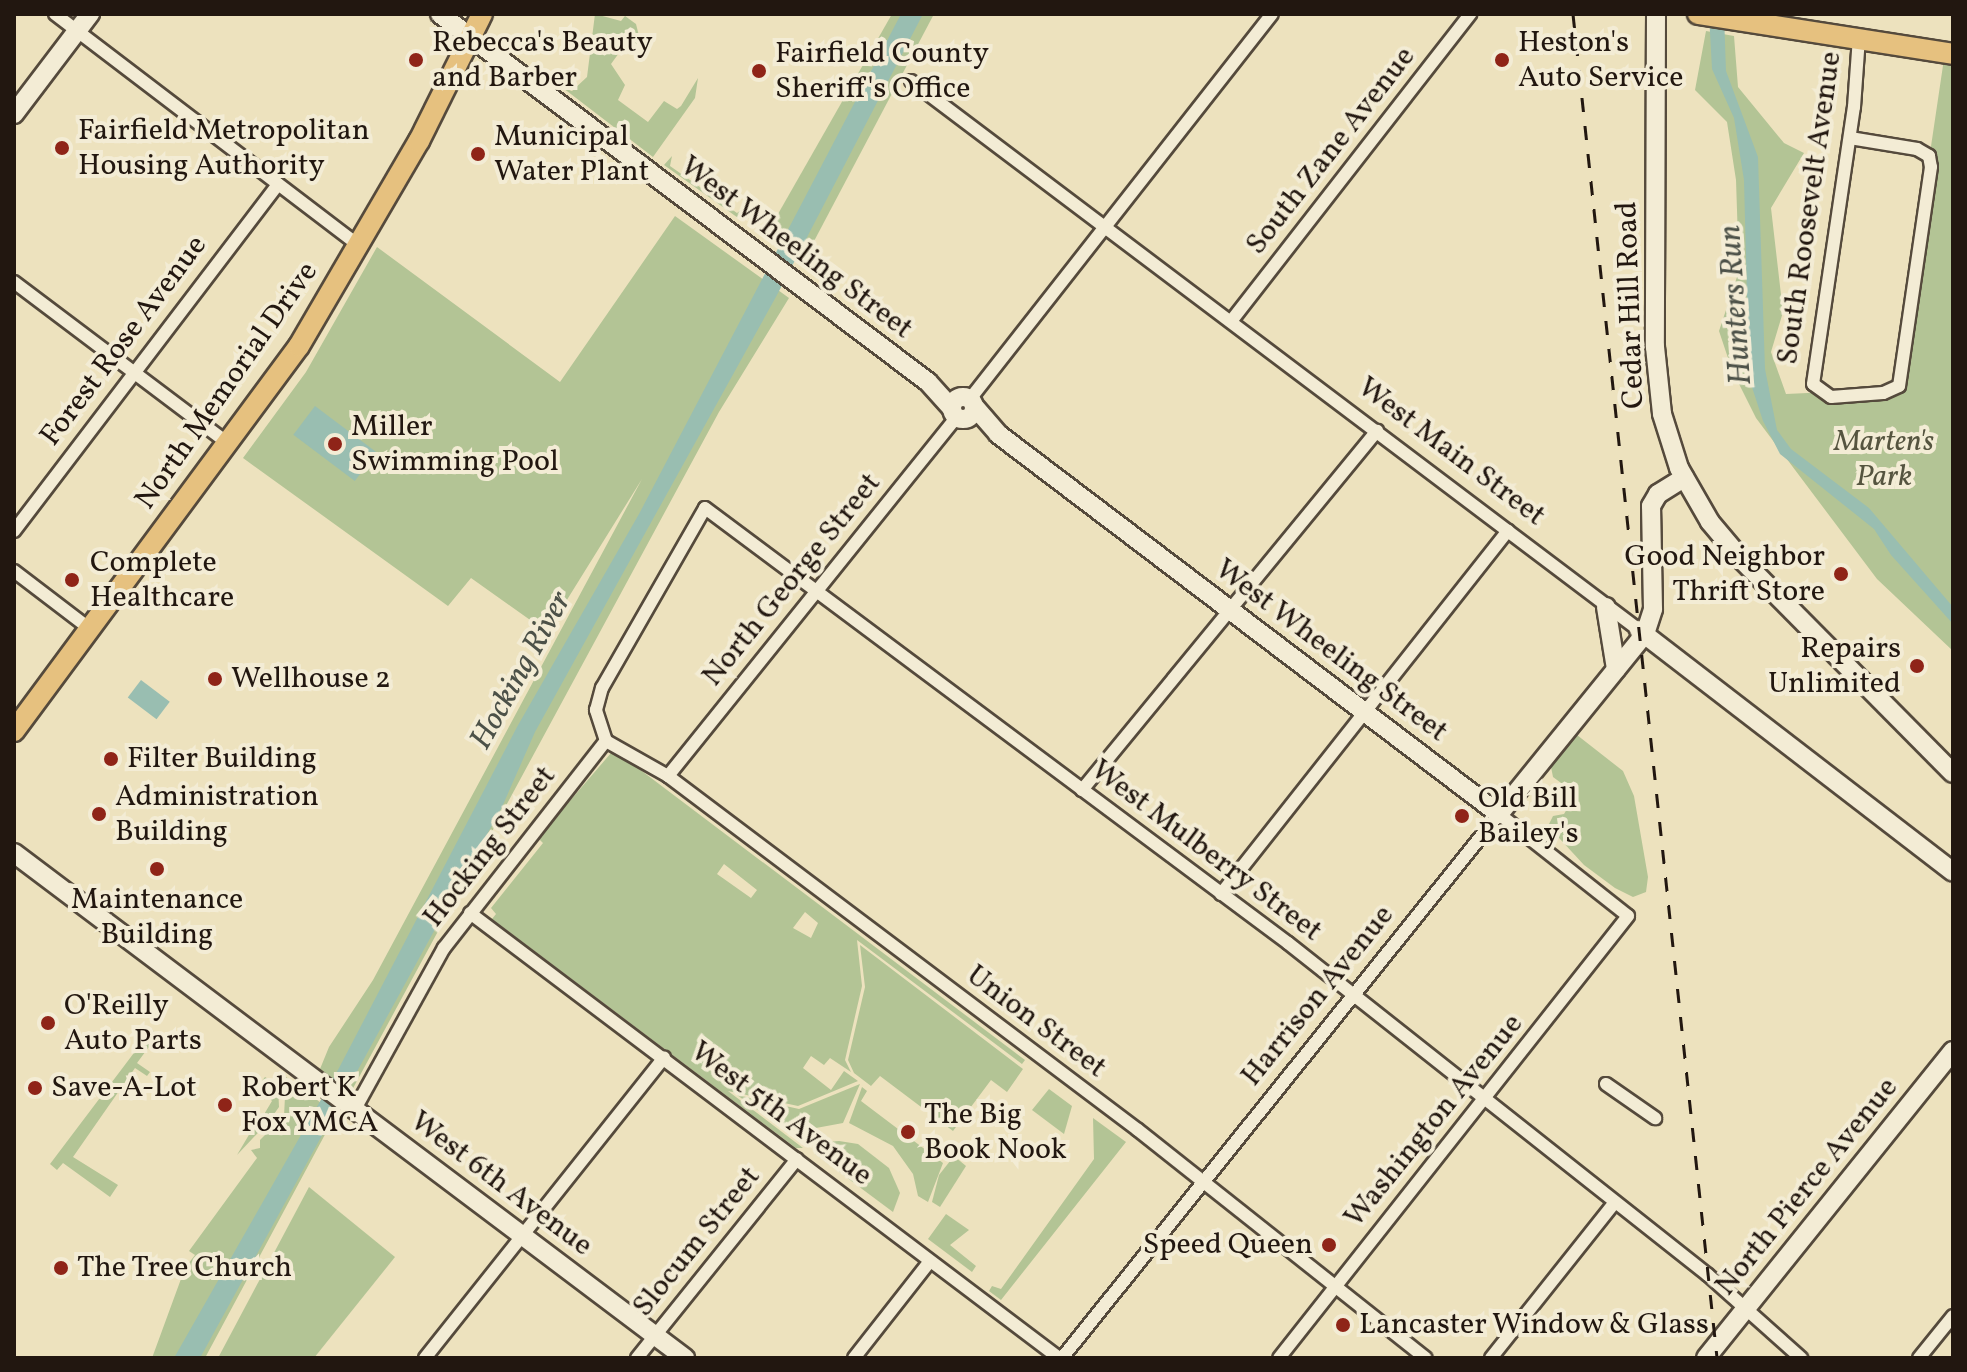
<!DOCTYPE html>
<style>
body{margin:0}
#map{position:relative;width:1967px;height:1372px;overflow:hidden;background:#ede2be;font-family:Vollkorn,serif}
div>[style]{position:absolute}
.green>*{inset:0;background:#b3c495}
.water>*{inset:0;background:#99beb1;transform-origin:0 0}
.roads{filter:drop-shadow(2px 0 #554a3c) drop-shadow(-2px 0 #554a3c) drop-shadow(0 2px #554a3c) drop-shadow(0 -2px #554a3c)}
.street>*{height:12px;margin:-6px;padding:0 6px;transform-origin:6px;border-radius:6px;background:#f3ecd5}
.secondary>*{height:18px;margin:-9px;padding:0 9px;transform-origin:9px;border-radius:9px;background:#f3ecd5}
.secondary>.ring{margin:-9px;padding:0;box-sizing:content-box;background:none;border:18px solid #f3ecd5;border-radius:50%}
.primary>*{height:20px;margin:-10px;padding:0 10px;transform-origin:10px;border-radius:10px;background:#e6c17f}
.rail>*{height:3px;margin-top:-1.5px;transform-origin:0;background:repeating-linear-gradient(90deg,#221710 0 14px,transparent 0 28px)}
.dots>*{width:22px;height:22px;translate:-50% -50%;box-sizing:border-box;border:4px solid #f3ecd5;border-radius:50%}
span{translate:-50% -50%;white-space:nowrap;text-align:center;line-height:1.15;-webkit-text-stroke:8px #f3ecd5;paint-order:stroke}
.poi-label{font-size:30px;color:#221710}
.left{translate:0 -50%;text-align:left}
.right{translate:-100% -50%;text-align:right}
.street-label{font-size:30px;color:#221710}
.park-label{font-size:30px;color:#55543f;font-style:italic}
.water-label{font-size:32px;color:#4c5148;font-style:italic}
.frame{position:absolute;inset:0;border:16px solid #221710;pointer-events:none}
</style>
<div id="map">
<div class="green">
<div style="clip-path:polygon(595px 14px,621px 21px,625px 16px,636px 24px,640px 40px,630px 53px,619px 53px,611px 64px,625px 85px,618px 100px,648px 122px,664px 101px,677px 109px,681px 106px,698px 78px,695px 98px,653px 157px,563px 88px,572px 91px,587px 77px)"></div>
<div style="clip-path:polygon(892px 14px,934px 14px,803px 262px,766px 235px)"></div>
<div style="clip-path:polygon(1706px 31px,1734px 36px,1738px 87px,1784px 143px,1804px 153px,1771px 208px,1783px 312px,1771px 352px,1786px 394px,1895px 389px,1945px 52px,1953px 54px,1953px 651px,1877px 579px,1756px 418px,1732px 370px,1719px 331px,1739px 271px,1736px 180px,1727px 122px,1695px 90px)"></div>
<div style="clip-path:polygon(672px 156px,670px 166px,737px 213px,745px 207px,741px 220px,664px 165px)"></div>
<div style="clip-path:polygon(675px 216px,789px 298px,719px 412px,351px 1092px,320px 1069px,329px 1047px,373px 980px,642px 479px,547px 632px,471px 578px,448px 606px,243px 458px,306px 372px,377px 247px,560px 382px)"></div>
<div style="clip-path:polygon(1577px 735px,1623px 771px,1634px 796px,1648px 877px,1646px 892px,1633px 897px,1615px 888px,1584px 865px,1548px 826px,1553px 816px,1564px 814px,1576px 794px,1553px 777px,1551px 767px)"></div>
<div style="clip-path:polygon(evenodd,611px 753px,618px 753px,1025px 1060px,1022px 1064px,857px 940px,862px 986px,845px 1060px,851px 1072px,830px 1058px,824px 1065px,811px 1056px,803px 1068px,831px 1090px,844px 1071px,858px 1081px,798px 1106px,728px 1091px,803px 1148px,796px 1148px,492px 919px,496px 914px,491px 908px,543px 843px,538px 838px,611px 753px,724px 864px,757px 890px,751px 898px,717px 874px,724px 864px,611px 753px,805px 912px,818px 923px,811px 938px,793px 928px,805px 912px)"></div>
<div style="clip-path:polygon(860px 945px,1023px 1069px,1007px 1092px,991px 1080px,953px 1131px,880px 1076px,871px 1086px,854px 1073px,848px 1060px,865px 987px)"></div>
<div style="clip-path:polygon(152px 1029px,157px 1036px,137px 1063px,150px 1072px,147px 1076px,135px 1068px,73px 1157px,118px 1185px,110px 1197px,63px 1163px,57px 1170px,50px 1164px)"></div>
<div style="clip-path:polygon(265px 1077px,278px 1085px,279px 1107px,269px 1121px,237px 1155px,250px 1133px,268px 1120px,263px 1116px,272px 1101px,258px 1086px)"></div>
<div style="clip-path:polygon(286px 1077px,336px 1114px,205px 1358px,152px 1358px,185px 1268px,195px 1255px,189px 1251px,257px 1158px,251px 1150px,260px 1148px,260px 1140px,284px 1116px)"></div>
<div style="clip-path:polygon(860px 1084px,843px 1123px,816px 1128px,801px 1142px,737px 1095px,799px 1109px)"></div>
<div style="clip-path:polygon(862px 1087px,867px 1091px,861px 1101px,943px 1163px,928px 1202px,918px 1196px,913px 1174px,893px 1146px,849px 1123px)"></div>
<div style="clip-path:polygon(1049px 1089px,1072px 1106px,1064px 1134px,1032px 1110px)"></div>
<div style="clip-path:polygon(1093px 1118px,1126px 1142px,1001px 1300px,989px 1291px,992px 1286px,1001px 1289px,1094px 1159px)"></div>
<div style="clip-path:polygon(839px 1141px,858px 1144px,889px 1168px,900px 1193px,893px 1212px,815px 1154px,827px 1142px)"></div>
<div style="clip-path:polygon(954px 1156px,966px 1166px,940px 1207px,932px 1202px,939px 1175px)"></div>
<div style="clip-path:polygon(309px 1187px,395px 1257px,314px 1358px,218px 1358px)"></div>
<div style="clip-path:polygon(946px 1214px,969px 1230px,950px 1245px,976px 1266px,972px 1272px,928px 1239px)"></div>
</div>
<div class="water">
<div style="clip-path:polygon(901px 14px,923px 14px,777px 295px,535px 732px,502px 807px,200px 1358px,174px 1358px,339px 1068px,517px 727px,639px 514px)"></div>
<div style="clip-path:polygon(1709px 14px,1724px 14px,1726px 71px,1758px 157px,1765px 369px,1777px 430px,1791px 449px,1869px 508px,1953px 607px,1953px 624px,1891px 555px,1874px 529px,1780px 454px,1763px 421px,1749px 378px,1744px 180px,1734px 118px,1712px 69px)"></div>
<div style="left:315px;top:406px;width:77px;height:36px;rotate:37deg"></div>
<div style="left:141px;top:680px;width:36px;height:22px;rotate:37deg"></div>
</div>
<div class="roads">
<div class="street">
<div style="left:55px;top:14px;width:382px;rotate:37.3deg"></div>
<div style="left:911px;top:81px;width:912px;rotate:37.02deg"></div>
<div style="left:1850px;top:138px;width:68px;rotate:9.3deg"></div>
<div style="left:1917px;top:149px;width:14px;rotate:30deg"></div>
<div style="left:1929px;top:156px;width:11px;rotate:80deg"></div>
<div style="left:1931px;top:167px;width:221px;rotate:98.3deg"></div>
<div style="left:1899px;top:386px;width:17px;rotate:156deg"></div>
<div style="left:1883px;top:393px;width:52px;rotate:175.6deg"></div>
<div style="left:1831px;top:397px;width:22px;rotate:-144deg"></div>
<div style="left:1813px;top:384px;width:280px;rotate:-81.6deg"></div>
<div style="left:1854px;top:107px;width:69px;rotate:-85.9deg"></div>
<div style="left:14px;top:282px;width:269px;rotate:37deg"></div>
<div style="left:1232px;top:320px;width:388px;rotate:-52.1deg"></div>
<div style="left:970px;top:399px;width:489px;rotate:-51.9deg"></div>
<div style="left:14px;top:531px;width:436px;rotate:-52.7deg"></div>
<div style="left:14px;top:571px;width:96px;rotate:37.3deg"></div>
<div style="left:606px;top:741px;width:33px;rotate:-108deg"></div>
<div style="left:596px;top:710px;width:23px;rotate:-75deg"></div>
<div style="left:602px;top:688px;width:207px;rotate:-60.2deg"></div>
<div style="left:705px;top:508px;width:727px;rotate:36.73deg"></div>
<div style="left:1288px;top:943px;width:535px;rotate:38.33deg"></div>
<div style="left:1708px;top:1275px;width:125px;rotate:41.7deg"></div>
<div style="left:606px;top:741px;width:71px;rotate:29.4deg"></div>
<div style="left:668px;top:776px;width:588px;rotate:36.99deg"></div>
<div style="left:1138px;top:1130px;width:367px;rotate:38.4deg"></div>
<div style="left:668px;top:776px;width:461px;rotate:-51.2deg"></div>
<div style="left:1082px;top:790px;width:465px;rotate:-50.6deg"></div>
<div style="left:1221px;top:894px;width:463px;rotate:-51.7deg"></div>
<div style="left:470px;top:913px;width:738px;rotate:37.07deg"></div>
<div style="left:1606px;top:1084px;width:60px;rotate:34.8deg"></div>
<div style="left:355px;top:1109px;width:184px;rotate:-61.1deg"></div>
<div style="left:444px;top:948px;width:263px;rotate:-52deg"></div>
<div style="left:425px;top:1358px;width:384px;rotate:-51.5deg"></div>
<div style="left:637px;top:1358px;width:255px;rotate:-51.2deg"></div>
<div style="left:854px;top:1358px;width:123px;rotate:-51.9deg"></div>
<div style="left:1062px;top:1358px;width:698px;rotate:-51.22deg"></div>
<div style="left:1499px;top:814px;width:164px;rotate:38.3deg"></div>
<div style="left:1628px;top:916px;width:563px;rotate:128.29deg"></div>
<div style="left:1491px;top:1358px;width:199px;rotate:-51.5deg"></div>
<div style="left:1919px;top:1358px;width:54px;rotate:-51deg"></div>
</div>
<div class="secondary">
<div style="left:440px;top:14px;width:611px;rotate:37.02deg"></div>
<div style="left:928px;top:382px;width:36px;rotate:48deg"></div>
<div style="left:1656px;top:14px;width:333px;rotate:90.2deg"></div>
<div style="left:1655px;top:347px;width:67px;rotate:84deg"></div>
<div style="left:1662px;top:414px;width:57px;rotate:72.5deg"></div>
<div style="left:1679px;top:468px;width:62px;rotate:60.1deg"></div>
<div style="left:1710px;top:522px;width:51px;rotate:49.8deg"></div>
<div style="left:1743px;top:561px;width:298px;rotate:45.3deg"></div>
<div style="left:14px;top:114px;width:126px;rotate:-52.8deg"></div>
<div class="ring" style="left:952px;top:397px;width:4px;height:4px"></div>
<div style="left:974px;top:406px;width:37px;rotate:49deg"></div>
<div style="left:998px;top:434px;width:629px;rotate:37.18deg"></div>
<div style="left:1499px;top:814px;width:232px;rotate:-51deg"></div>
<div style="left:1645px;top:634px;width:26px;rotate:-72deg"></div>
<div style="left:1653px;top:609px;width:103px;rotate:-91.1deg"></div>
<div style="left:1651px;top:506px;width:14px;rotate:-60deg"></div>
<div style="left:1658px;top:494px;width:31px;rotate:-32deg"></div>
<div style="left:1606px;top:607px;width:63px;rotate:80.8deg"></div>
<div style="left:1639px;top:630px;width:396px;rotate:37.6deg"></div>
<div style="left:14px;top:853px;width:840px;rotate:36.97deg"></div>
<div style="left:1706px;top:1358px;width:394px;rotate:-51.2deg"></div>
</div>
<div class="primary">
<div style="left:1698px;top:14px;width:258px;rotate:8.9deg"></div>
<div style="left:14px;top:731px;width:479px;rotate:-53.5deg"></div>
<div style="left:299px;top:346px;width:238px;rotate:-59.7deg"></div>
<div style="left:419px;top:141px;width:142px;rotate:-63.6deg"></div>
</div>
</div>
<div class="rail">
<div style="left:1573px;top:14px;width:1352px;rotate:83.88deg"></div>
</div>
<div class="dots">
<div style="left:416px;top:60px;background:#8f2418"></div>
<div style="left:1502px;top:60px;background:#8f2418"></div>
<div style="left:759px;top:71px;background:#8f2418"></div>
<div style="left:62px;top:148px;background:#8f2418"></div>
<div style="left:478px;top:154px;background:#8f2418"></div>
<div style="left:335px;top:444px;background:#8f2418"></div>
<div style="left:1841px;top:574px;background:#8f2418"></div>
<div style="left:72px;top:580px;background:#8f2418"></div>
<div style="left:1917px;top:666px;background:#8f2418"></div>
<div style="left:215px;top:679px;background:#8f2418"></div>
<div style="left:111px;top:759px;background:#8f2418"></div>
<div style="left:99px;top:814px;background:#8f2418"></div>
<div style="left:1462px;top:816px;background:#8f2418"></div>
<div style="left:157px;top:869px;background:#8f2418"></div>
<div style="left:48px;top:1023px;background:#8f2418"></div>
<div style="left:35px;top:1088px;background:#8f2418"></div>
<div style="left:225px;top:1105px;background:#8f2418"></div>
<div style="left:908px;top:1132px;background:#8f2418"></div>
<div style="left:1329px;top:1245px;background:#8f2418"></div>
<div style="left:61px;top:1268px;background:#8f2418"></div>
<div style="left:1343px;top:1325px;background:#8f2418"></div>
</div>
<div class="poi-label">
<span class="left" style="left:432px;top:60px">Rebecca's Beauty<br>and Barber</span>
<span class="left" style="left:1518px;top:60px">Heston's<br>Auto Service</span>
<span class="left" style="left:775px;top:71px">Fairfield County<br>Sheriff's Office</span>
<span class="left" style="left:78px;top:148px">Fairfield Metropolitan<br>Housing Authority</span>
<span class="left" style="left:494px;top:154px">Municipal<br>Water Plant</span>
<span class="left" style="left:351px;top:444px">Miller<br>Swimming Pool</span>
<span class="right" style="left:1825px;top:574px">Good Neighbor<br>Thrift Store</span>
<span class="left" style="left:90px;top:580px">Complete<br>Healthcare</span>
<span class="right" style="left:1901px;top:666px">Repairs<br>Unlimited</span>
<span class="left" style="left:231px;top:679px">Wellhouse 2</span>
<span class="left" style="left:127px;top:759px">Filter Building</span>
<span class="left" style="left:115px;top:814px">Administration<br>Building</span>
<span class="left" style="left:1478px;top:816px">Old Bill<br>Bailey's</span>
<span style="left:157px;top:917px">Maintenance<br>Building</span>
<span class="left" style="left:64px;top:1023px">O'Reilly<br>Auto Parts</span>
<span class="left" style="left:51px;top:1088px">Save-A-Lot</span>
<span class="left" style="left:241px;top:1105px">Robert K<br>Fox YMCA</span>
<span class="left" style="left:924px;top:1132px">The Big<br>Book Nook</span>
<span class="right" style="left:1313px;top:1245px">Speed Queen</span>
<span class="left" style="left:77px;top:1268px">The Tree Church</span>
<span class="left" style="left:1359px;top:1325px">Lancaster Window &amp; Glass</span>
</div>
<div class="street-label">
<span style="left:1331px;top:151px;rotate:-52deg">South Zane Avenue</span>
<span style="left:1810px;top:208px;rotate:-82deg">South Roosevelt Avenue</span>
<span style="left:796px;top:248px;rotate:37deg">West Wheeling Street</span>
<span style="left:1631px;top:305px;rotate:-92deg">Cedar Hill Road</span>
<span style="left:124px;top:341px;rotate:-53deg">Forest Rose Avenue</span>
<span style="left:227px;top:386px;rotate:-55deg">North Memorial Drive</span>
<span style="left:1451px;top:452px;rotate:37deg">West Main Street</span>
<span style="left:792px;top:580px;rotate:-51deg">North George Street</span>
<span style="left:1331px;top:651px;rotate:37deg">West Wheeling Street</span>
<span style="left:490px;top:847px;rotate:-52deg">Hocking Street</span>
<span style="left:1206px;top:851px;rotate:37deg">West Mulberry Street</span>
<span style="left:1318px;top:996px;rotate:-51deg">Harrison Avenue</span>
<span style="left:1036px;top:1022px;rotate:37deg">Union Street</span>
<span style="left:781px;top:1114px;rotate:37deg">West 5th Avenue</span>
<span style="left:1434px;top:1121px;rotate:-51deg">Washington Avenue</span>
<span style="left:501px;top:1184px;rotate:37deg">West 6th Avenue</span>
<span style="left:1807px;top:1187px;rotate:-51deg">North Pierce Avenue</span>
<span style="left:697px;top:1242px;rotate:-51deg">Slocum Street</span>
</div>
<div class="park-label">
<span style="left:1884px;top:459px">Marten's<br>Park</span>
</div>
<div class="water-label">
<span style="left:1737px;top:305px;rotate:-94deg">Hunters Run</span>
<span style="left:522px;top:671px;rotate:-61deg">Hocking River</span>
</div>
<div class="frame"></div>
</div>
